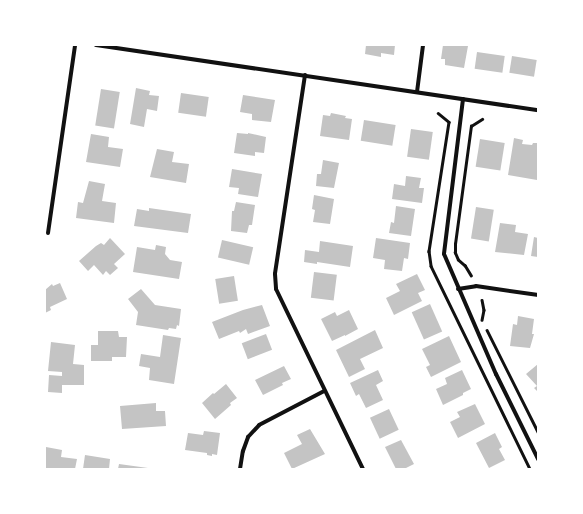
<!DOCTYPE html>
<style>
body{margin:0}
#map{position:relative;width:583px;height:514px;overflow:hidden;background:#fff;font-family:Karla,sans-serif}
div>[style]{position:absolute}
.building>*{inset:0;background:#c4c4c4;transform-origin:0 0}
.path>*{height:2.5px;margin:-1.25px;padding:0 1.25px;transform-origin:1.25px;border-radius:1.25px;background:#111}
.minor>*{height:4px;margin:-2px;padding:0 2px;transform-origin:2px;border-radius:2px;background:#111}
span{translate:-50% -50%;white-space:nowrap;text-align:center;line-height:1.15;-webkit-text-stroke:3px #fff;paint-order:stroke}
.frame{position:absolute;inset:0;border:46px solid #fff;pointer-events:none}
</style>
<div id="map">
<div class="building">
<div style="clip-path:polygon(366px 45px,395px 45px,394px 55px,381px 53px,381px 57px,365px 54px)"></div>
<div style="clip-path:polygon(443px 45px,468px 46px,464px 68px,445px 65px,445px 59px,441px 59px)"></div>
<div style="left:477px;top:52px;width:28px;height:17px;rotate:8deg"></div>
<div style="left:512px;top:56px;width:25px;height:17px;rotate:9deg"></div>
<div style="clip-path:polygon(136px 88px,150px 91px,149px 95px,159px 96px,157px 111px,147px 109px,144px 127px,130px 124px)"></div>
<div style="left:101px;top:89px;width:19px;height:37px;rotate:9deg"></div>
<div style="left:181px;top:93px;width:28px;height:20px;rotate:8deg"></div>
<div style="clip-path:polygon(243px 95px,275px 100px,271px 122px,252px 120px,252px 114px,240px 112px)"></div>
<div style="clip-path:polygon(331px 113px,346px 116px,345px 118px,352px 119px,349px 140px,320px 136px,323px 115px,330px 116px)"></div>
<div style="left:364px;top:120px;width:32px;height:21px;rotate:9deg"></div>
<div style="left:411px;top:129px;width:22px;height:28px;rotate:8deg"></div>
<div style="clip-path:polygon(237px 133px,248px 134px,248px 133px,266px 137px,264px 153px,255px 152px,255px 156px,234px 153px)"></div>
<div style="clip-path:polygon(91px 134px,109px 137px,108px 147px,123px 149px,120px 167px,86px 162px)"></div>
<div style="clip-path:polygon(514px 138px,523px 140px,522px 144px,532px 145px,533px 143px,538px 143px,537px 180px,508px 175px)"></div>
<div style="left:480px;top:139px;width:25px;height:28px;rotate:9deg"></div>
<div style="clip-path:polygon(157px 149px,174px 152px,172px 162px,189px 164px,186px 183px,150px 177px)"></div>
<div style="clip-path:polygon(323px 160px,339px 163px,334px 188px,316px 186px,317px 174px,321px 174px)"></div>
<div style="clip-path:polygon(232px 169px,262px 174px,258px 197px,238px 194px,239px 188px,229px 187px)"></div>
<div style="clip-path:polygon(406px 176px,421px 178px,419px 188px,424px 188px,422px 203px,392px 199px,394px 184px,405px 186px)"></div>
<div style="clip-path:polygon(89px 181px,105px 184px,102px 201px,116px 203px,114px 223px,76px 218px,78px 202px,83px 203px)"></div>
<div style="clip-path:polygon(314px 195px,334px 199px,330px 224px,313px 222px,315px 210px,312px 209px)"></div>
<div style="clip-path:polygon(236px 202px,255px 205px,252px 225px,249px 225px,247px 233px,231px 231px,232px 211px,234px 211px)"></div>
<div style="clip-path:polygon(396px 206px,415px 209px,411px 236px,389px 233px,391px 222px,394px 223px)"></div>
<div style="left:476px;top:207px;width:18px;height:32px;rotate:9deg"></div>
<div style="clip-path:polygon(149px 208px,191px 214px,188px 233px,134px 226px,137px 209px,149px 211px)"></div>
<div style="clip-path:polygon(500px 223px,516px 225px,515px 232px,528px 234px,524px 255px,495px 252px)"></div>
<div style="clip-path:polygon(534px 237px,538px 238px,538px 257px,531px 256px)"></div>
<div style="clip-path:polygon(110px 238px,125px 254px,114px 264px,118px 268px,110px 275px,106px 271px,103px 275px,94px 265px,88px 271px,79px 261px,96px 246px,101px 243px,104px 245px)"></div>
<div style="clip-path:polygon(376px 238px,410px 243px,408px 259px,404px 258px,402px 271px,384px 269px,385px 260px,373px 258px)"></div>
<div style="left:222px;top:240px;width:32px;height:18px;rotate:13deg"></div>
<div style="clip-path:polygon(320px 241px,353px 246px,350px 267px,317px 262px,317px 264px,304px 262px,305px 250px,319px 252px)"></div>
<div style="clip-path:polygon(156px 245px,166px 247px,165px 254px,170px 260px,182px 262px,179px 279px,133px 272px,137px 247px,155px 250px)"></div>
<div style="left:314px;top:272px;width:23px;height:26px;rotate:7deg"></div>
<div style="clip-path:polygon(417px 274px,425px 290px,418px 293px,422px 301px,394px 315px,386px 298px,400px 291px,396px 284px)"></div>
<div style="left:234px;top:276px;width:25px;height:19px;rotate:81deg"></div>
<div style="clip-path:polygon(60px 283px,67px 299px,50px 307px,51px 310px,45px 313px,45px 290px,52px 284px,53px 286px)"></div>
<div style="clip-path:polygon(141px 289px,155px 305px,181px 309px,179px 326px,177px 325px,176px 329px,169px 328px,168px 330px,136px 325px,138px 312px,128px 299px)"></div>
<div style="left:430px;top:304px;width:30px;height:20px;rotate:66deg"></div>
<div style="clip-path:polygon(262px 305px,270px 326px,248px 334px,246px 329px,240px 333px,239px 331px,219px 339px,212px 322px,243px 310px)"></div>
<div style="clip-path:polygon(349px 310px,358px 329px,345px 336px,345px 335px,332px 341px,321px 319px,335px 312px,337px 316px)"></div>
<div style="clip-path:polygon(518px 316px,534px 319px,532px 334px,534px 334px,530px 348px,510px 346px,513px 324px,517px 325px)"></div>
<div style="clip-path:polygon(375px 330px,383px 348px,360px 359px,365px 369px,349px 377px,336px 350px)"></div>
<div style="clip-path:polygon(98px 331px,118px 331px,119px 337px,127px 337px,126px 357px,112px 357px,112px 361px,91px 361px,91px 345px,98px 345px)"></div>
<div style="left:266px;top:334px;width:17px;height:26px;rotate:69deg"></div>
<div style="clip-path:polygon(163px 335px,181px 338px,174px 384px,149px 380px,150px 368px,139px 366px,141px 354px,160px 357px)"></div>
<div style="clip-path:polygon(449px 336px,461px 362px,431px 377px,426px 367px,430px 365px,422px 349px)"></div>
<div style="clip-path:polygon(51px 342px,75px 345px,73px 364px,84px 365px,84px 385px,62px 385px,62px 393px,48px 392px,49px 375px,62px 376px,62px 372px,48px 371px)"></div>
<div style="clip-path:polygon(538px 364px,538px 392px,534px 388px,537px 386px,526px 374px)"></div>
<div style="clip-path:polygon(284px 366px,291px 379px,282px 383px,283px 385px,263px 395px,255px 380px)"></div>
<div style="clip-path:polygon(378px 370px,383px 381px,376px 385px,383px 400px,366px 408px,359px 394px,356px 396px,350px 383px)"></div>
<div style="clip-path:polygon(462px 370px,471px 389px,463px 393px,463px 395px,443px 405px,436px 389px,447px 384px,445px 378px)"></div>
<div style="clip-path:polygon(226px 384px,237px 398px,230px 403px,231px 405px,215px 419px,202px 403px,213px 393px,214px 394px)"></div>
<div style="clip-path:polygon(156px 403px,156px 411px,165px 411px,166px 426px,122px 429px,120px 406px)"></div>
<div style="clip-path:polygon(475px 404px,485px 424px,458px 438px,450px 422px,460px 417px,457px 412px)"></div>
<div style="left:389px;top:409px;width:23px;height:21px;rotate:65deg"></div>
<div style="clip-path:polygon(310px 429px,325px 454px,292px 469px,284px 453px,302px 444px,297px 435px)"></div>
<div style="clip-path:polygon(204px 431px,220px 433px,217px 455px,212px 454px,212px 456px,207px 455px,207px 453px,185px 450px,188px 433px,203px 435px)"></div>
<div style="clip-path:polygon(495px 433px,502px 447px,499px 449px,505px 460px,489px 468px,476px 443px)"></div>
<div style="clip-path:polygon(401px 440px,414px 464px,404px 469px,396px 469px,385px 447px)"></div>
<div style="clip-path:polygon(46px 447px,62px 450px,61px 457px,77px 459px,75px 469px,45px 469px)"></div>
<div style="clip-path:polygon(85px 455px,110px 459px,109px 469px,83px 469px)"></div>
<div style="clip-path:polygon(119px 464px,148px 468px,148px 469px,118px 469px)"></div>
</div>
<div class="path">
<div style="left:438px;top:113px;width:14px;rotate:39deg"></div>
<div style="left:449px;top:122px;width:131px;rotate:98.8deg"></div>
<div style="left:429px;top:251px;width:15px;rotate:82deg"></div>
<div style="left:431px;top:266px;width:226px;rotate:64deg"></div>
<div style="left:471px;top:276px;width:12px;rotate:-121deg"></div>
<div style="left:465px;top:266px;width:9px;rotate:-139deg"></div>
<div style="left:458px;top:260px;width:8px;rotate:-113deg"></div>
<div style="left:455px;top:253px;width:9px;rotate:-90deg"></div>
<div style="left:455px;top:244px;width:119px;rotate:-82.3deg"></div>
<div style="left:471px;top:126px;width:13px;rotate:-32deg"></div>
<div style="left:482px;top:300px;width:10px;rotate:79deg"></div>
<div style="left:484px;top:310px;width:10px;rotate:101deg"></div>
<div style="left:487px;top:330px;width:114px;rotate:63.4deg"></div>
</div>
<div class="minor">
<div style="left:96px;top:45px;width:447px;rotate:8.4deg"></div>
<div style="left:305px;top:75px;width:201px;rotate:98.6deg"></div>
<div style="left:275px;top:274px;width:15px;rotate:86deg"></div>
<div style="left:276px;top:289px;width:200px;rotate:64.2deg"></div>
<div style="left:417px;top:92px;width:47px;rotate:-82.7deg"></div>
<div style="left:463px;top:99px;width:156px;rotate:97deg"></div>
<div style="left:444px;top:254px;width:131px;rotate:66.6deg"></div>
<div style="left:496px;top:374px;width:95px;rotate:63.7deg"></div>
<div style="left:48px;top:233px;width:190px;rotate:-81.8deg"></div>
<div style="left:458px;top:289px;width:18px;rotate:-9deg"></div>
<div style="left:476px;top:286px;width:63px;rotate:8.3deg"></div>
<div style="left:240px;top:469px;width:18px;rotate:-81deg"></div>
<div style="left:243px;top:451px;width:15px;rotate:-70deg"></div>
<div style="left:248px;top:437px;width:16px;rotate:-47deg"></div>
<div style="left:259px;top:425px;width:73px;rotate:-27.6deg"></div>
</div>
<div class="frame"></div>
</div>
